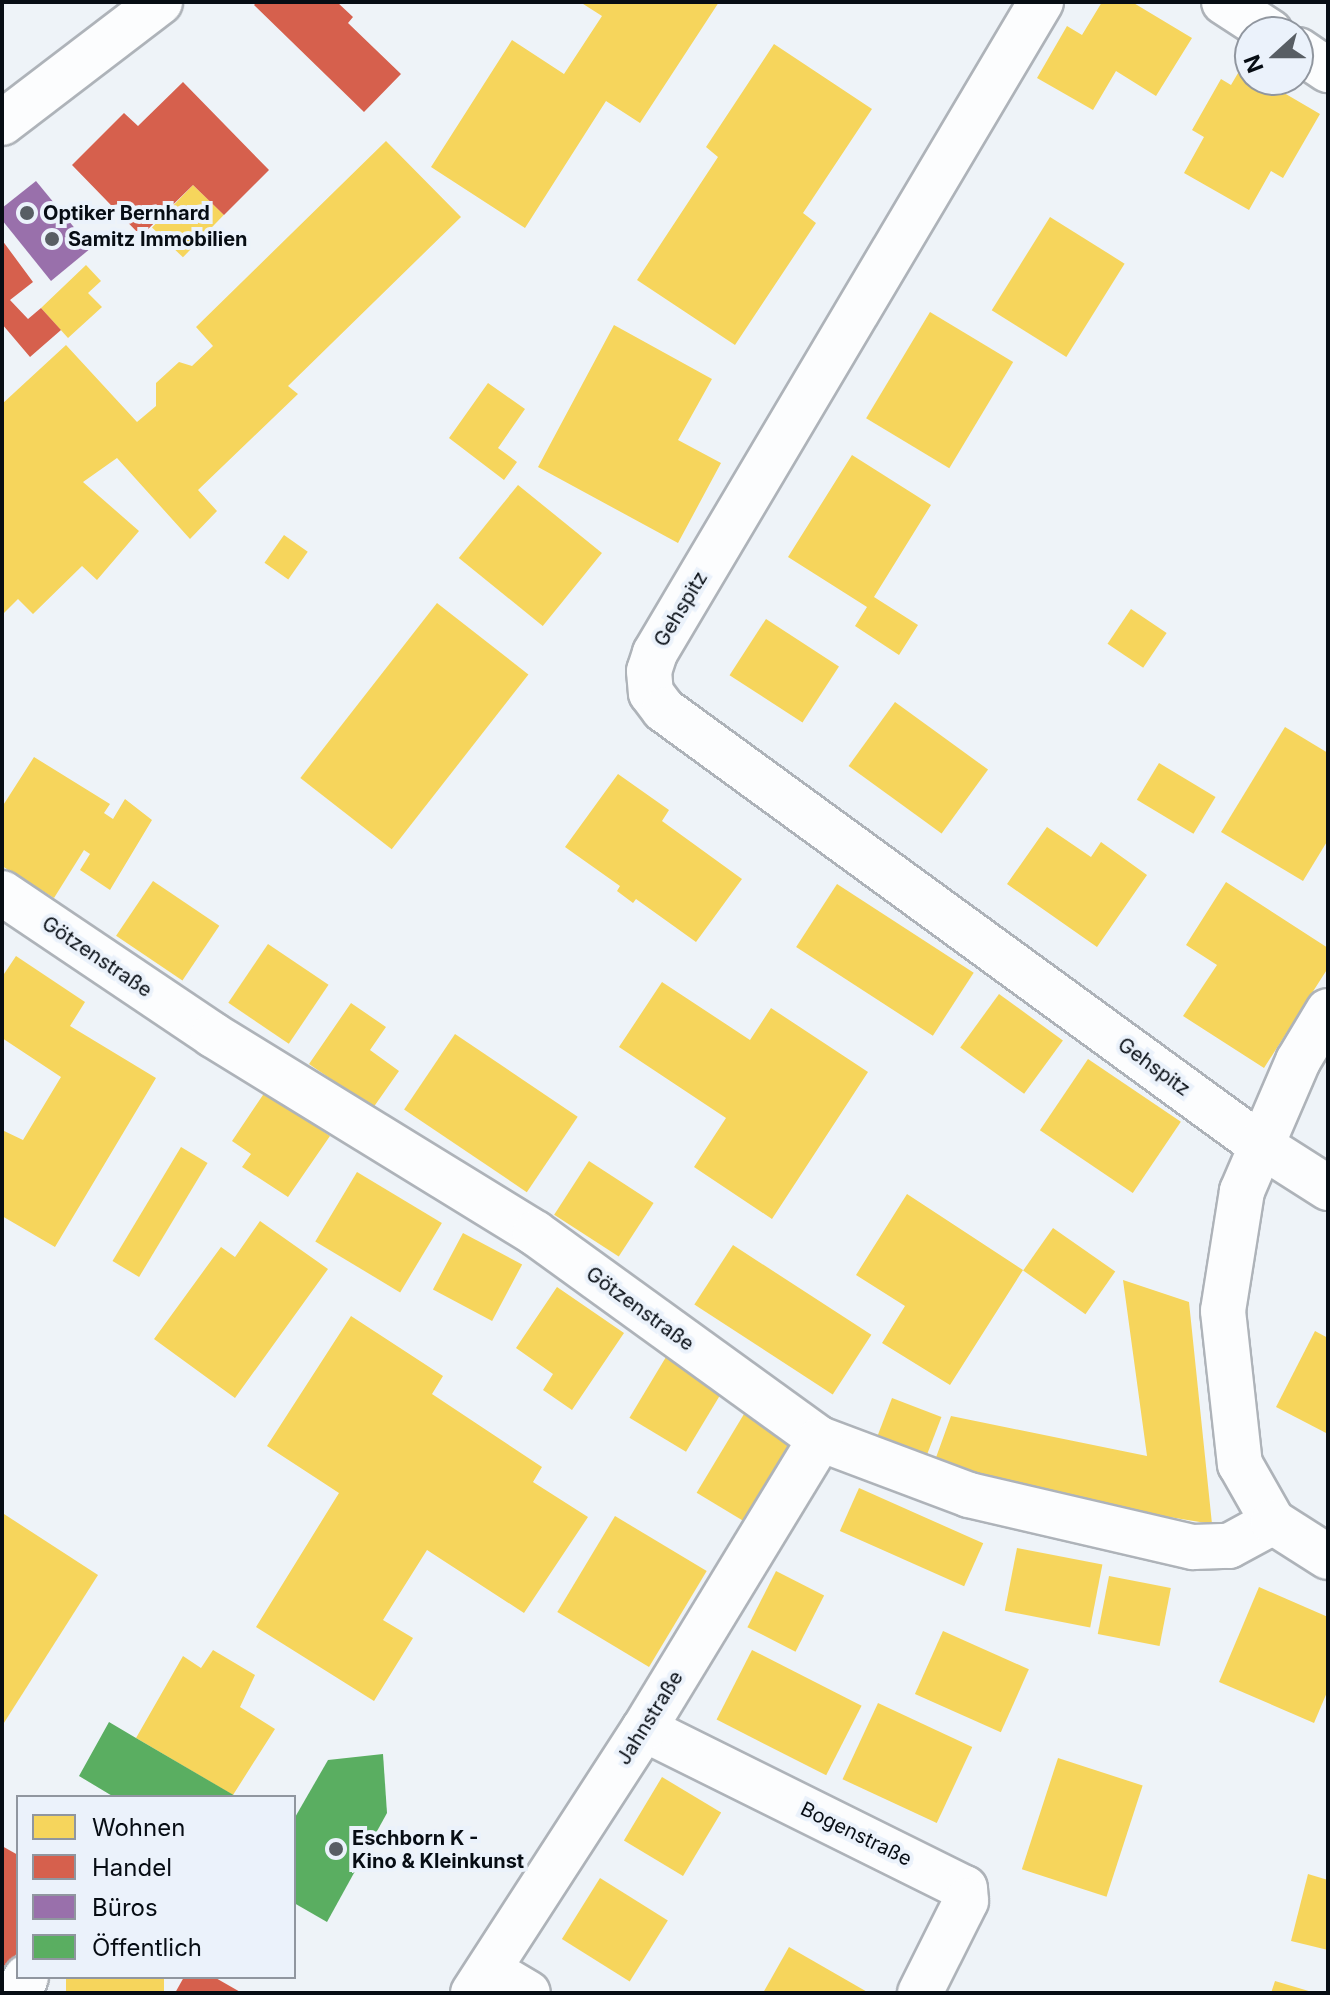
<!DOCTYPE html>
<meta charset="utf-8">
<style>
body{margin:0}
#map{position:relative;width:1330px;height:1995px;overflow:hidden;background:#eef3f8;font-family:Inter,sans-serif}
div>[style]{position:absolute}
.homes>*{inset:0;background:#f6d55c;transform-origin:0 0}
.shops>*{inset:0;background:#d6604d}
.offices>*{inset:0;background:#9970ab}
.public>*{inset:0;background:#5aae61}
.roads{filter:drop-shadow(2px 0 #aeb3b9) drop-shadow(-2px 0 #aeb3b9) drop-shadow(0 2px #aeb3b9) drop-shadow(0 -2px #aeb3b9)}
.minor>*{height:44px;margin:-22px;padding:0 22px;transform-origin:22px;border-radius:22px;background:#fcfdfe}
.dots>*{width:22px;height:22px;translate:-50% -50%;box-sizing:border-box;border:4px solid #ebf2fb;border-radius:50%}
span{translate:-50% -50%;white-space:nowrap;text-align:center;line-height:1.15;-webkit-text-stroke:8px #ebf2fb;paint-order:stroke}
.poi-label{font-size:20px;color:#070d14;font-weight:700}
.left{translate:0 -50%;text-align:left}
.street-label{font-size:20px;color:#070d14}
.frame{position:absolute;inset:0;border:4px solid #070d14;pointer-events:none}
.legend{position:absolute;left:16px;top:1795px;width:280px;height:184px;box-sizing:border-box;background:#ebf2fb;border:2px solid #90969f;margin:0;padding:10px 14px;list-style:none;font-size:24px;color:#070d14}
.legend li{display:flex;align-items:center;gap:16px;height:40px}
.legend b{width:40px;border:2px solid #90969f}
.north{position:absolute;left:1234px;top:16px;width:80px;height:80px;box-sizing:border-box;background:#ebf2fb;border:2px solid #90969f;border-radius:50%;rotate:249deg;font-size:22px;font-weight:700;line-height:32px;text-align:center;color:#070d14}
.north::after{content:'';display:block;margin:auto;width:28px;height:36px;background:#585e64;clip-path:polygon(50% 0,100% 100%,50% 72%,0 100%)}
</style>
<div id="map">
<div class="homes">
<div style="clip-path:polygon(580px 2px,719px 2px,640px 123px,606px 101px,525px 228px,431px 167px,512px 40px,564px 74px,602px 16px)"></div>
<div style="clip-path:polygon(1102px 2px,1132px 2px,1192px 38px,1156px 96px,1116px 71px,1093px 110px,1037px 78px,1067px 26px,1082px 35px)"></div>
<div style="clip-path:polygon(774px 44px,872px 109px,803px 213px,816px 223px,735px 345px,637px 280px,718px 157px,706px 147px)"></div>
<div style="clip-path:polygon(1241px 68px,1250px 73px,1250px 80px,1262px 80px,1320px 114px,1283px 178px,1271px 171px,1249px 210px,1184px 173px,1204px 137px,1192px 130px,1221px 79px,1231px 85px)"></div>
<div style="clip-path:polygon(386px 141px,461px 217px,288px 386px,298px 394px,198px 490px,217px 511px,190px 539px,117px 458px,83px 482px,139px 531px,97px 580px,82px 566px,33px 614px,18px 599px,2px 615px,2px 404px,66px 345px,137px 422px,156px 406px,156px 383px,179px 362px,192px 366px,213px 346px,196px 327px)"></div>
<div style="left:193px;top:185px;width:43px;height:59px;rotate:44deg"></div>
<div style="left:1050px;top:217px;width:88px;height:110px;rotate:32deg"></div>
<div style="clip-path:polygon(86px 265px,101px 281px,88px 293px,102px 307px,68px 338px,41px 308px)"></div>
<div style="left:930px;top:312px;width:97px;height:124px;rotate:31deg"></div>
<div style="clip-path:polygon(614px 325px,712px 379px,678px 440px,721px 463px,678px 543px,538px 467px)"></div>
<div style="clip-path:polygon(488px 383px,525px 409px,498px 448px,517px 462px,504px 480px,449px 438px)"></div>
<div style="clip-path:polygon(852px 455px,931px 505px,874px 597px,918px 625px,899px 655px,855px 626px,867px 607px,788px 557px)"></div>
<div style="left:518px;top:485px;width:108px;height:94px;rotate:39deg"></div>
<div style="left:284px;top:535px;width:29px;height:34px;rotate:35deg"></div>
<div style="left:437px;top:603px;width:116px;height:222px;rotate:38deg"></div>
<div style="left:1131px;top:609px;width:43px;height:42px;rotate:34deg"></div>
<div style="left:766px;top:619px;width:87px;height:67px;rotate:33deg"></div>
<div style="left:895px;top:702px;width:115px;height:79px;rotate:36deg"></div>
<div style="clip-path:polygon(1285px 727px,1328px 753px,1328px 840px,1303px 881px,1221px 832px)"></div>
<div style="clip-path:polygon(34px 757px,110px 804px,104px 813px,113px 819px,125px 799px,152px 820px,110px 890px,80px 870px,90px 854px,84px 850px,54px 898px,2px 866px,2px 807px)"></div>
<div style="left:1159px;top:763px;width:66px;height:43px;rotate:31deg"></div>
<div style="clip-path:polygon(618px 774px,669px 810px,662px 821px,742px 879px,696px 942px,636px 899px,633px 903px,617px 891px,620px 886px,565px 847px)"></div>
<div style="clip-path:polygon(1047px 827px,1091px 857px,1101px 842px,1147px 875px,1097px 947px,1007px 884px)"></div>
<div style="left:153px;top:881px;width:80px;height:66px;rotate:34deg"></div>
<div style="clip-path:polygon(1226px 882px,1328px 948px,1328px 968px,1264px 1068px,1183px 1016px,1217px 965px,1186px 945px)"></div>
<div style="left:837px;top:884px;width:163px;height:75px;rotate:33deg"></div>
<div style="left:268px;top:944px;width:73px;height:71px;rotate:34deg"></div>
<div style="clip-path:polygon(16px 956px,85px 1002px,70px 1026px,156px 1078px,55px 1247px,2px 1216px,2px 1130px,23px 1140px,61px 1077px,2px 1038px,2px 977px)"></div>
<div style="clip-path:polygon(662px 982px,750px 1040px,771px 1008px,868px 1072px,772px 1219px,694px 1167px,726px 1118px,619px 1047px)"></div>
<div style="left:999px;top:994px;width:79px;height:66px;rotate:36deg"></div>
<div style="clip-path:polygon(351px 1003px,386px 1027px,370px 1050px,399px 1071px,373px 1108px,309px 1064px)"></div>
<div style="left:455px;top:1034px;width:148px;height:91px;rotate:34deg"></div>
<div style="left:1088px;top:1059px;width:112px;height:86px;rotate:34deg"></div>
<div style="clip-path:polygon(265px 1092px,330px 1136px,288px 1197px,242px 1167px,251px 1154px,232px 1141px)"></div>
<div style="left:181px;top:1147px;width:31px;height:133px;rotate:31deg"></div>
<div style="left:589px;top:1161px;width:77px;height:64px;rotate:33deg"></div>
<div style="left:357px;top:1172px;width:99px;height:81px;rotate:31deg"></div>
<div style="clip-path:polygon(907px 1194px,1023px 1270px,950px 1385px,882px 1343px,905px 1306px,856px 1275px)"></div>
<div style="clip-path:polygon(260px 1221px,328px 1269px,235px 1398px,154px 1339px,221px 1247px,235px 1257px)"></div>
<div style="left:1053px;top:1228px;width:76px;height:52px;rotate:35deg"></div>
<div style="left:463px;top:1233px;width:67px;height:64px;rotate:28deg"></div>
<div style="left:733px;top:1245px;width:165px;height:71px;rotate:33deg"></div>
<div style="clip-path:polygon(1123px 1280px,1189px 1302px,1212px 1524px,1096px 1505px,934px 1463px,951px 1416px,1147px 1456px)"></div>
<div style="clip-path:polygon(557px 1287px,624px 1333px,572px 1410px,543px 1390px,553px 1374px,516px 1348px)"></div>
<div style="clip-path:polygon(351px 1316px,443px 1376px,432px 1394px,542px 1467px,533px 1482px,588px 1517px,524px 1613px,427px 1550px,383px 1620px,413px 1638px,374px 1701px,256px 1627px,339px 1493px,267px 1446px)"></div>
<div style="clip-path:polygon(1315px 1331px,1328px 1338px,1328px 1434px,1276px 1407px)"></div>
<div style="left:666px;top:1357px;width:66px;height:71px;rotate:31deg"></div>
<div style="left:892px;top:1398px;width:53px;height:47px;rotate:21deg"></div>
<div style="left:744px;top:1414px;width:66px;height:92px;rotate:31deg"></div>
<div style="left:859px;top:1488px;width:136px;height:47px;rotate:24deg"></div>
<div style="clip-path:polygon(4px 1514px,98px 1575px,2px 1726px,2px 1517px)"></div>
<div style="left:615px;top:1516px;width:107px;height:112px;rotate:31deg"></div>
<div style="left:1017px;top:1548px;width:87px;height:64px;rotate:11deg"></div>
<div style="left:776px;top:1571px;width:54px;height:63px;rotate:27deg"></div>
<div style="left:1109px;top:1576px;width:63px;height:59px;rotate:11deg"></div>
<div style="clip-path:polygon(1259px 1587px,1328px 1617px,1328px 1690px,1314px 1723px,1219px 1682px)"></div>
<div style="left:943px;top:1631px;width:94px;height:69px;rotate:24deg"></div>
<div style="clip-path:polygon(213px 1650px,255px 1675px,240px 1707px,275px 1729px,233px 1795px,136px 1738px,183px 1656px,201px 1668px)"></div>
<div style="left:752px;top:1650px;width:123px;height:78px;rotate:27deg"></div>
<div style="left:878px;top:1703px;width:104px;height:84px;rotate:25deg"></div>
<div style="left:1058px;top:1758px;width:89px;height:117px;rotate:18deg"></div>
<div style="left:662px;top:1777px;width:69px;height:74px;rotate:31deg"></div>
<div style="clip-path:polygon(1308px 1874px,1328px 1880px,1328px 1950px,1291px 1941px)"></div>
<div style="left:600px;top:1878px;width:80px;height:72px;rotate:32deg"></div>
<div style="clip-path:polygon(789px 1947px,869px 1993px,763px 1993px)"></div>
<div style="left:66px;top:1977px;width:98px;height:17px"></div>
<div style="clip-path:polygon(1275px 1981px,1312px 1992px,1312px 1993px,1271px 1993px)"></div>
</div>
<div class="shops">
<div style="clip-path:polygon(257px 2px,337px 2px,353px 17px,348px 23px,401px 74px,364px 112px,254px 5px)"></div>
<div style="clip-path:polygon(183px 82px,269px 170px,224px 215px,193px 185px,141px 236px,72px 165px,124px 113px,138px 126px)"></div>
<div style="clip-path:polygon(2px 240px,33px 282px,10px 300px,28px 319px,41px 308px,61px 330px,30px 357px,2px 324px)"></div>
<div style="clip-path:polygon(2px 1846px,18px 1855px,18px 1951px,4px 1975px)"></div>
<div style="clip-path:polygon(184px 1977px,214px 1977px,242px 1993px,175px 1993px)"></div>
</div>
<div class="offices">
<div style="clip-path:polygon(36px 181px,91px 248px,51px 281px,2px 220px,2px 208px)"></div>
</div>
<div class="public">
<div style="clip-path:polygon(109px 1722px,136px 1738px,237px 1797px,114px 1797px,79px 1776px)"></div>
<div style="clip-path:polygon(383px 1754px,387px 1813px,327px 1922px,294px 1903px,294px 1819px,328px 1760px)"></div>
</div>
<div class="roads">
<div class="minor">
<div style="left:1041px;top:2px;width:757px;rotate:120.67deg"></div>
<div style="left:655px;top:653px;width:19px;rotate:108deg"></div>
<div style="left:649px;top:671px;width:22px;rotate:85deg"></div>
<div style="left:651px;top:693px;width:21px;rotate:53deg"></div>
<div style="left:664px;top:710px;width:736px;rotate:36.11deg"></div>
<div style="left:1259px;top:1144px;width:82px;rotate:32.5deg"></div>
<div style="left:1224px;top:2px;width:55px;rotate:33.1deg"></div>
<div style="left:1298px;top:50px;width:36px;rotate:34deg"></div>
<div style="left:2px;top:123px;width:199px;rotate:-37.4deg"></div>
<div style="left:2px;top:893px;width:254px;rotate:33.9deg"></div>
<div style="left:213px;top:1035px;width:378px;rotate:31.6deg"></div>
<div style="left:535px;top:1233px;width:352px;rotate:35.9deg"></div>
<div style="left:820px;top:1439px;width:159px;rotate:20.6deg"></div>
<div style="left:969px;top:1495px;width:230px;rotate:13.1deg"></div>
<div style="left:1193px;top:1547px;width:36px;rotate:-2deg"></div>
<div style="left:1229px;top:1546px;width:50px;rotate:-28.6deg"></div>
<div style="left:1328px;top:1011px;width:58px;rotate:121deg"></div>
<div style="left:1298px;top:1061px;width:142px;rotate:113.3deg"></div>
<div style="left:1242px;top:1191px;width:121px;rotate:99deg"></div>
<div style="left:1223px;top:1311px;width:154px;rotate:83.7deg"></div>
<div style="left:1240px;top:1464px;width:67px;rotate:60.4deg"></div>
<div style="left:1273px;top:1522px;width:65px;rotate:32.5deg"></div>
<div style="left:644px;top:1729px;width:358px;rotate:26.4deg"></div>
<div style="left:965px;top:1888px;width:13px;rotate:86deg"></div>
<div style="left:966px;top:1901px;width:103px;rotate:116.6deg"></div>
<div style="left:489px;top:1970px;width:45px;rotate:30.5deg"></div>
<div style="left:19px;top:1993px;width:17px;rotate:-66deg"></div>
<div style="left:473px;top:1993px;width:315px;rotate:-57.1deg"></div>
<div style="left:644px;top:1729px;width:339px;rotate:-58.7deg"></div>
</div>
</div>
<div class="dots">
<div style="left:27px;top:213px;background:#585e64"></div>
<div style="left:52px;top:239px;background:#585e64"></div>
<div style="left:336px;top:1849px;background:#585e64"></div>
</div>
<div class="poi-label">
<span class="left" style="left:43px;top:213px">Optiker Bernhard</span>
<span class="left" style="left:68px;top:239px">Samitz Immobilien</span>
<span class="left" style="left:352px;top:1850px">Eschborn K -<br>Kino &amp; Kleinkunst</span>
</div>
<div class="street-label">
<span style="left:681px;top:609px;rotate:-59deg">Gehspitz</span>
<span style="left:97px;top:957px;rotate:34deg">Götzenstraße</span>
<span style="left:1154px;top:1067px;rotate:36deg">Gehspitz</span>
<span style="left:640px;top:1309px;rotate:36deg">Götzenstraße</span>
<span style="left:650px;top:1718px;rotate:-58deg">Jahnstraße</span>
<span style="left:856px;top:1834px;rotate:26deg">Bogenstraße</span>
</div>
<div class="frame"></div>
<ul class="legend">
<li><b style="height:22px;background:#f6d55c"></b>Wohnen</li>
<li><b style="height:22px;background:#d6604d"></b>Handel</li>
<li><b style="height:22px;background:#9970ab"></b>Büros</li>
<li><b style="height:22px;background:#5aae61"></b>Öffentlich</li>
</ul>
<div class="north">N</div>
</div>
